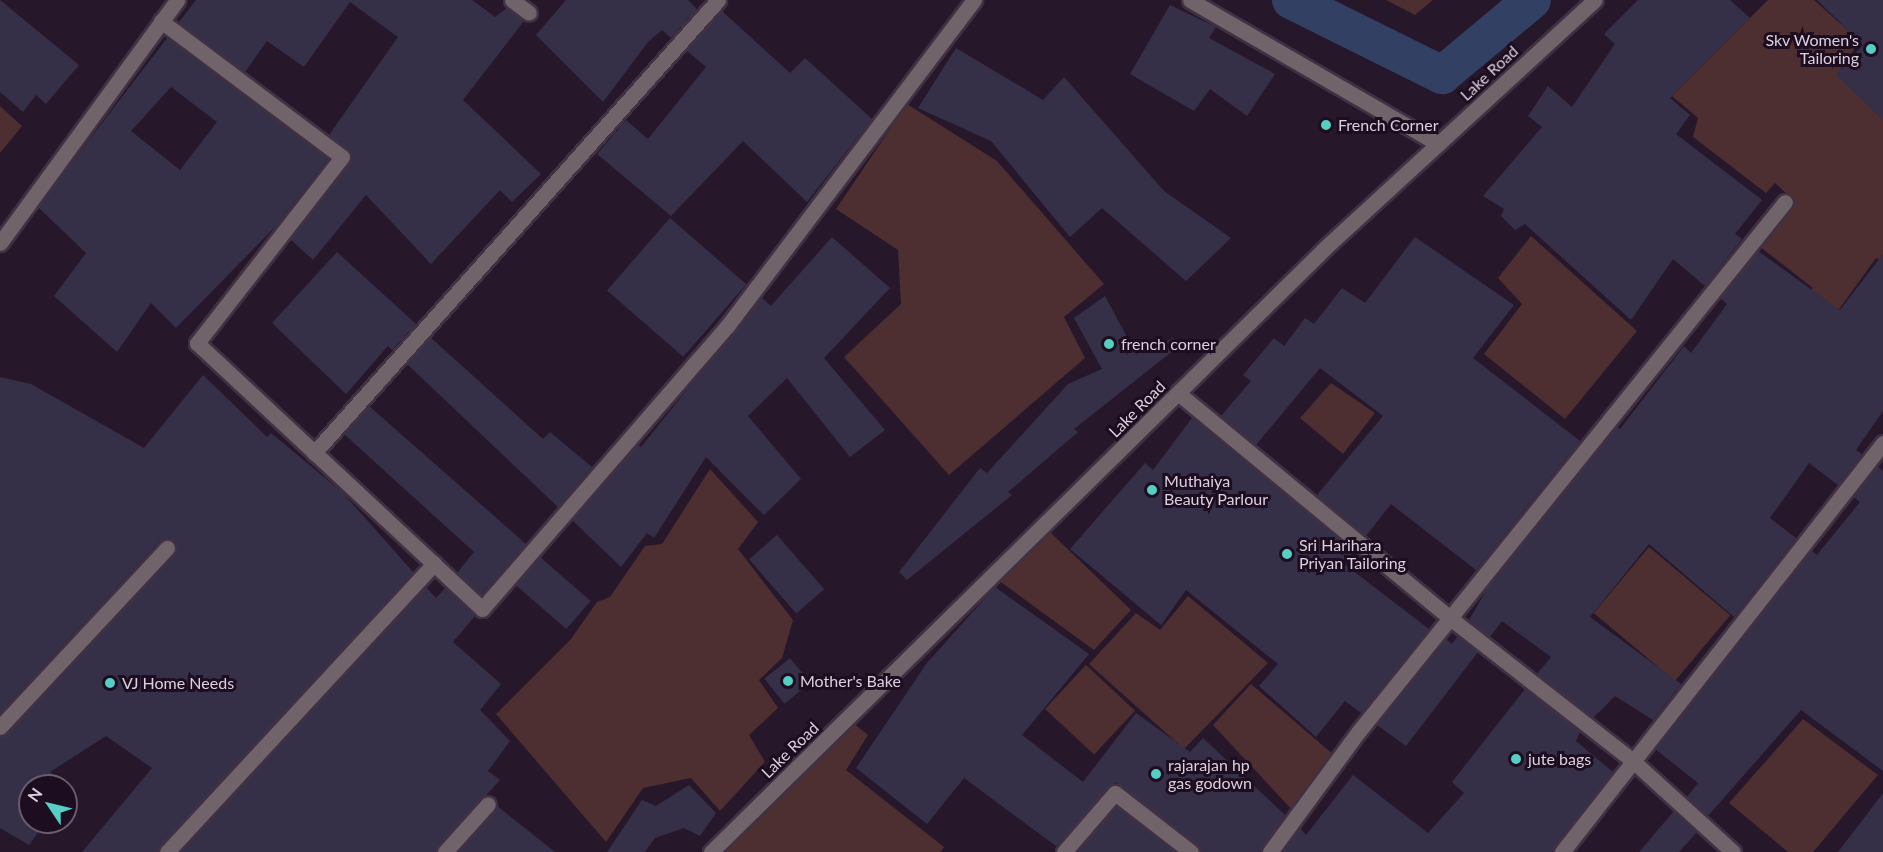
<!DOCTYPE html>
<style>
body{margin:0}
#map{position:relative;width:1883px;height:852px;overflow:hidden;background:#27172a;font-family:Lato,sans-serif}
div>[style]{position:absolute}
.green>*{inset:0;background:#4d2f31;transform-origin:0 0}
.canal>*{height:38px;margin:-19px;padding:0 19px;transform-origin:19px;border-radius:19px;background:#324064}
.building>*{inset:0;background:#353048;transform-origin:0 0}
.roads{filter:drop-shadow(2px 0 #403143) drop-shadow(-2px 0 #403143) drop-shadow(0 2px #403143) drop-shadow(0 -2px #403143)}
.minor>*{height:15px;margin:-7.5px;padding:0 7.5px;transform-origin:7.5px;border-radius:7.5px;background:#706369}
.dots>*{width:16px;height:16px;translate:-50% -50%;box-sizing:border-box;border:3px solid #1d0d20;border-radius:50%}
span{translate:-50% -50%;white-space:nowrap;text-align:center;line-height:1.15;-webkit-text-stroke:6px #1d0d20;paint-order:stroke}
.poi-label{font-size:16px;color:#dbd0dd}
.right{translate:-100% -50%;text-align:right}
.left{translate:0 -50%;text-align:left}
.street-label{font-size:16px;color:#dbd0dd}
.north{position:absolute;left:18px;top:774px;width:60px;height:60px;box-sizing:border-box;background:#1d0d20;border:2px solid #695b6c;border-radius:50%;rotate:305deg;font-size:16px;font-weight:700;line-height:24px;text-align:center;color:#dbd0dd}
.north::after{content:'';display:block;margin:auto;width:21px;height:27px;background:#56cec3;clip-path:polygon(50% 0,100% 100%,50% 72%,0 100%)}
</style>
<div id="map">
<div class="green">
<div style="clip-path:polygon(1386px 0,1433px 0,1415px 15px)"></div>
<div style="clip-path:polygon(1768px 0,1814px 0,1851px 33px,1859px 42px,1837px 75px,1878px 115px,1883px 109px,1883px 263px,1876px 258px,1812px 347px,1784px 330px,1813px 288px,1759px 246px,1792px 199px,1775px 183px,1766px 193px,1693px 137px,1698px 118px,1672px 96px)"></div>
<div style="clip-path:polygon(907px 104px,997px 161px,1104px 284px,1064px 317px,1085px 358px,949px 475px,844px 357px,901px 304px,898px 250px,836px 209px)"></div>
<div style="clip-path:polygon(0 106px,22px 126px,0 153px)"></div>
<div style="clip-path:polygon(1531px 236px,1637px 331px,1565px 419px,1484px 354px,1522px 304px,1498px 278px)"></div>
<div style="clip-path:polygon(1331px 383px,1375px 413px,1343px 454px,1300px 418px)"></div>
<div style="clip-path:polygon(710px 469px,758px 522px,738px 549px,793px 620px,782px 658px,759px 680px,778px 708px,749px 735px,765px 762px,720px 811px,691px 778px,643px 788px,606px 842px,496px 714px,571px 639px,597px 602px,610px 597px,645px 546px,662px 544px)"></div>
<div style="clip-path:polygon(1050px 532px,1131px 610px,1094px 650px,998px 580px)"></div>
<div style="left:1649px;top:547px;width:106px;height:86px;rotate:40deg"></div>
<div style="clip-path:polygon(1188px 596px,1268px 663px,1184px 749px,1089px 664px,1136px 613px,1160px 630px)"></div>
<div style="left:1086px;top:665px;width:67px;height:60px;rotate:43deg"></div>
<div style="clip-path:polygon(1251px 684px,1335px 756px,1294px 812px,1213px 725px)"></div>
<div style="clip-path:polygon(1803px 719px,1878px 775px,1813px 852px,1788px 852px,1729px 803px)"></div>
<div style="clip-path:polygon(853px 723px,868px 735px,846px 770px,944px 847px,941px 852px,724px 852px)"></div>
</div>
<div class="canal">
<div style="left:1291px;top:0;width:169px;rotate:26.4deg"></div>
<div style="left:1442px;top:75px;width:117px;rotate:-39.8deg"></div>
</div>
<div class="building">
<div style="clip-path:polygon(0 0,79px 65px,46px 104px,36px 95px,23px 112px,0 92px)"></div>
<div style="clip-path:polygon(196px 0,472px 0,495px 17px,507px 8px,524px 21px,463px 100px,541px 174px,512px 202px,500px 190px,431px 264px,366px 195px,313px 260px,290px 239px,352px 159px,329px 135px,398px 37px,350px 2px,304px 67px,267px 41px,245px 72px,179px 22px)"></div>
<div style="clip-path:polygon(566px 0,688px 0,697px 9px,671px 38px,662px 30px,648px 42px,603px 102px,536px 35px)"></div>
<div style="clip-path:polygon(1638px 0,1730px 0,1750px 18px,1670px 98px,1690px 115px,1676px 134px,1762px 200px,1735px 234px,1742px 239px,1705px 286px,1673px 259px,1631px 320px,1525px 224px,1515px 230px,1501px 216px,1504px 209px,1483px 196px,1542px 127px,1528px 116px,1548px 86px,1572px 107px,1615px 44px,1604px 34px)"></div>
<div style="clip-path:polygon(1817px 0,1883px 0,1883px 120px,1836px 75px,1863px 45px)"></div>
<div style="clip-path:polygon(1170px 5px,1216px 27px,1209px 38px,1275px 74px,1247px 116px,1210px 89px,1194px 111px,1130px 74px)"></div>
<div style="clip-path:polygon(722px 11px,790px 73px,805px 58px,872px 119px,807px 202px,743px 141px,671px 216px,597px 154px,626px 120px,648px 139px,706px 67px,686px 50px)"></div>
<div style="clip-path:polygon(evenodd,167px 38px,328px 159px,276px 226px,176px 328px,151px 303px,117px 352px,54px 296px,86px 253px,38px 207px,167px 38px,171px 87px,217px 122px,180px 170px,131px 131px,171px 87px)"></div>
<div style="clip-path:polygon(956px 48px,1043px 100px,1064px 77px,1164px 191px,1231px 238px,1186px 281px,1102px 208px,1070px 237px,991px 141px,918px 108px)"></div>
<div style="left:670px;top:218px;width:101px;height:96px;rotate:41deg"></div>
<div style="clip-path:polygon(832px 237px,890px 288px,824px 358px,885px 430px,850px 457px,787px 378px,748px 416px,801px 479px,764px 515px,706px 457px,654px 538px,647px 533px,621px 567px,572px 520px,638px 444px,641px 447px,761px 297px,771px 306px)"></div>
<div style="clip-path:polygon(1415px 237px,1514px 305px,1473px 358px,1580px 441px,1476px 570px,1391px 504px,1366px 536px,1317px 495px,1383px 416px,1320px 368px,1256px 445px,1221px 416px,1251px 381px,1243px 375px,1274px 338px,1284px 346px,1305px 318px,1314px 324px,1342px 288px,1365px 303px)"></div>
<div style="clip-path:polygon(1758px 251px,1840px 310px,1883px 254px,1883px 411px,1856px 450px,1862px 454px,1838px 485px,1809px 463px,1770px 518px,1796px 538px,1734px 617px,1649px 544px,1590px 617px,1681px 684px,1653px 720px,1615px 696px,1593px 718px,1537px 674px,1551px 657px,1502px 621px,1490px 637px,1469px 620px,1491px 582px,1617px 426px,1620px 429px,1684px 346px,1691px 353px,1727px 304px,1720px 298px)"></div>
<div style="clip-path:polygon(337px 252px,416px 324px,392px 350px,388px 346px,346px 394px,272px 323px)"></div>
<div style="clip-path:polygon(1105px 296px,1136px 354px,1174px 338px,1179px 346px,1074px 429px,1078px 432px,1008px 492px,1012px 495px,907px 580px,899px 572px,980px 468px,987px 473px,1068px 384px,1102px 369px,1074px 318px)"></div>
<div style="clip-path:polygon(430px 337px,543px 439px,550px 432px,592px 467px,558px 507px,407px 364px)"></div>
<div style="clip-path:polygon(203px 375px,267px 437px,271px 433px,342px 492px,413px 572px,158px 852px,82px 852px,152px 768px,106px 736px,50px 772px,66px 786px,30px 786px,30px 822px,46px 822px,29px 845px,0 828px,0 736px,174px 555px,176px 546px,170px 539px,160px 541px,0 713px,0 377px,31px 384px,144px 448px)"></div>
<div style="clip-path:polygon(369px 406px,526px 544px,481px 595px,457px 573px,474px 552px,344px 434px)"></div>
<div style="clip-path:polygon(1192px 418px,1354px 551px,1344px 564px,1429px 629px,1361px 713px,1345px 701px,1316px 737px,1259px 686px,1278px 664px,1186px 590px,1161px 625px,1070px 549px,1145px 463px,1153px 470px)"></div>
<div style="clip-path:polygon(1877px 466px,1883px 471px,1883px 771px,1801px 710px,1708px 816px,1687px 797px,1698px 783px,1655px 749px,1811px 550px,1817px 555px,1860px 502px,1853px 497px)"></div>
<div style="left:777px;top:535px;width:72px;height:37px;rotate:49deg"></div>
<div style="left:540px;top:557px;width:67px;height:37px;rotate:41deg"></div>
<div style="clip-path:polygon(426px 587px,436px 598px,445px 588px,475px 616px,453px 642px,501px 684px,480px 710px,510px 741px,488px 771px,500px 780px,435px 852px,180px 852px)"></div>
<div style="clip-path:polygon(995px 587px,1089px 654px,1022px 735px,1083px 782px,1136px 713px,1190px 752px,1203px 738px,1285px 815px,1260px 852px,1201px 852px,1116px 783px,1056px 846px,964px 778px,927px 824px,856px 768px,927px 663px)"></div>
<div style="clip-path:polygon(1458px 636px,1478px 652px,1406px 746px,1377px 725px,1446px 639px,1452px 644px)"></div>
<div style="left:790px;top:658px;width:32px;height:33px;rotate:51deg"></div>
<div style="clip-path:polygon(1525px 689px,1580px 732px,1576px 741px,1613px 772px,1552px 852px,1282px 852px,1300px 828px,1306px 835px,1353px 775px,1428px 833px,1464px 793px,1452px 782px)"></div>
<div style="clip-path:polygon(689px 785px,716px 813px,700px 836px,684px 828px,655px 838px,645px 852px,607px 852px,642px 800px,656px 806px)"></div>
<div style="clip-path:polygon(1883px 793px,1883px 852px,1838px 852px)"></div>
<div style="clip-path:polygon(497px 806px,555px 852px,458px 852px)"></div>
<div style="clip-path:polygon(1116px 806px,1175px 852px,1077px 852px)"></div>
<div style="clip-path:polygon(1674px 811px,1697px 832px,1679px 852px,1639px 852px)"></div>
</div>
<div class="roads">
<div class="minor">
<div style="left:512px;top:0;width:21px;rotate:37deg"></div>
<div style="left:1190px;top:0;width:287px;rotate:30.1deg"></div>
<div style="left:161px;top:21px;width:226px;rotate:36.9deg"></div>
<div style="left:342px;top:157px;width:236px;rotate:127.9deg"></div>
<div style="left:197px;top:343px;width:390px;rotate:43deg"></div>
<div style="left:482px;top:609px;width:376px;rotate:-49.1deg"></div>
<div style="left:728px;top:325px;width:408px;rotate:-52.9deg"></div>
<div style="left:0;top:243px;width:301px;rotate:-53.9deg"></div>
<div style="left:1178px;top:393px;width:353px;rotate:39.6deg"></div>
<div style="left:1450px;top:618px;width:232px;rotate:38deg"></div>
<div style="left:1633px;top:761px;width:135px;rotate:42.3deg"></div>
<div style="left:314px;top:453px;width:607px;rotate:-48.27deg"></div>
<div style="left:0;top:727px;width:245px;rotate:-47deg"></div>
<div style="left:167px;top:852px;width:393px;rotate:-47.2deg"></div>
<div style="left:445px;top:852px;width:64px;rotate:-48.1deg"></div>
<div style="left:711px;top:852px;width:863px;rotate:-44.53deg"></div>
<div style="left:1326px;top:247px;width:365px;rotate:-42.6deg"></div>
<div style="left:1064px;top:852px;width:78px;rotate:-49.2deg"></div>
<div style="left:1115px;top:793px;width:96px;rotate:37.8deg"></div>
<div style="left:1270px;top:852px;width:150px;rotate:-53.7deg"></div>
<div style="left:1359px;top:731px;width:679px;rotate:-51.16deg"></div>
<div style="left:1562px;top:852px;width:520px;rotate:-51.87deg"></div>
</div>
</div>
<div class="dots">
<div style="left:1871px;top:49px;background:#56cec3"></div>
<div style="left:1326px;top:125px;background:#56cec3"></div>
<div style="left:1109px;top:344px;background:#56cec3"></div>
<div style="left:1152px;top:490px;background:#56cec3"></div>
<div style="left:1287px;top:554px;background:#56cec3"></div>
<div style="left:788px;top:681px;background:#56cec3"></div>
<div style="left:110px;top:683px;background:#56cec3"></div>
<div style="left:1516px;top:759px;background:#56cec3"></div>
<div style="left:1156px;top:774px;background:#56cec3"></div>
</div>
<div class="poi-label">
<span class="right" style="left:1859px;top:49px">Skv Women's<br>Tailoring</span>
<span class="left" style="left:1338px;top:125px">French Corner</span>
<span class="left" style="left:1121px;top:344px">french corner</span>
<span class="left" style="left:1164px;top:490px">Muthaiya<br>Beauty Parlour</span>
<span class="left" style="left:1299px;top:554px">Sri Harihara<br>Priyan Tailoring</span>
<span class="left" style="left:800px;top:681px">Mother's Bake</span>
<span class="left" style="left:122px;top:683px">VJ Home Needs</span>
<span class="left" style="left:1528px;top:759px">jute bags</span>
<span class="left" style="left:1168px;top:774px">rajarajan hp<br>gas godown</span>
</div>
<div class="street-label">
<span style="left:1489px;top:73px;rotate:-43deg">Lake Road</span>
<span style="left:1137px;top:409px;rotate:-45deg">Lake Road</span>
<span style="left:790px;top:750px;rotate:-44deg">Lake Road</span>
</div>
<div class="north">N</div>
</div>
